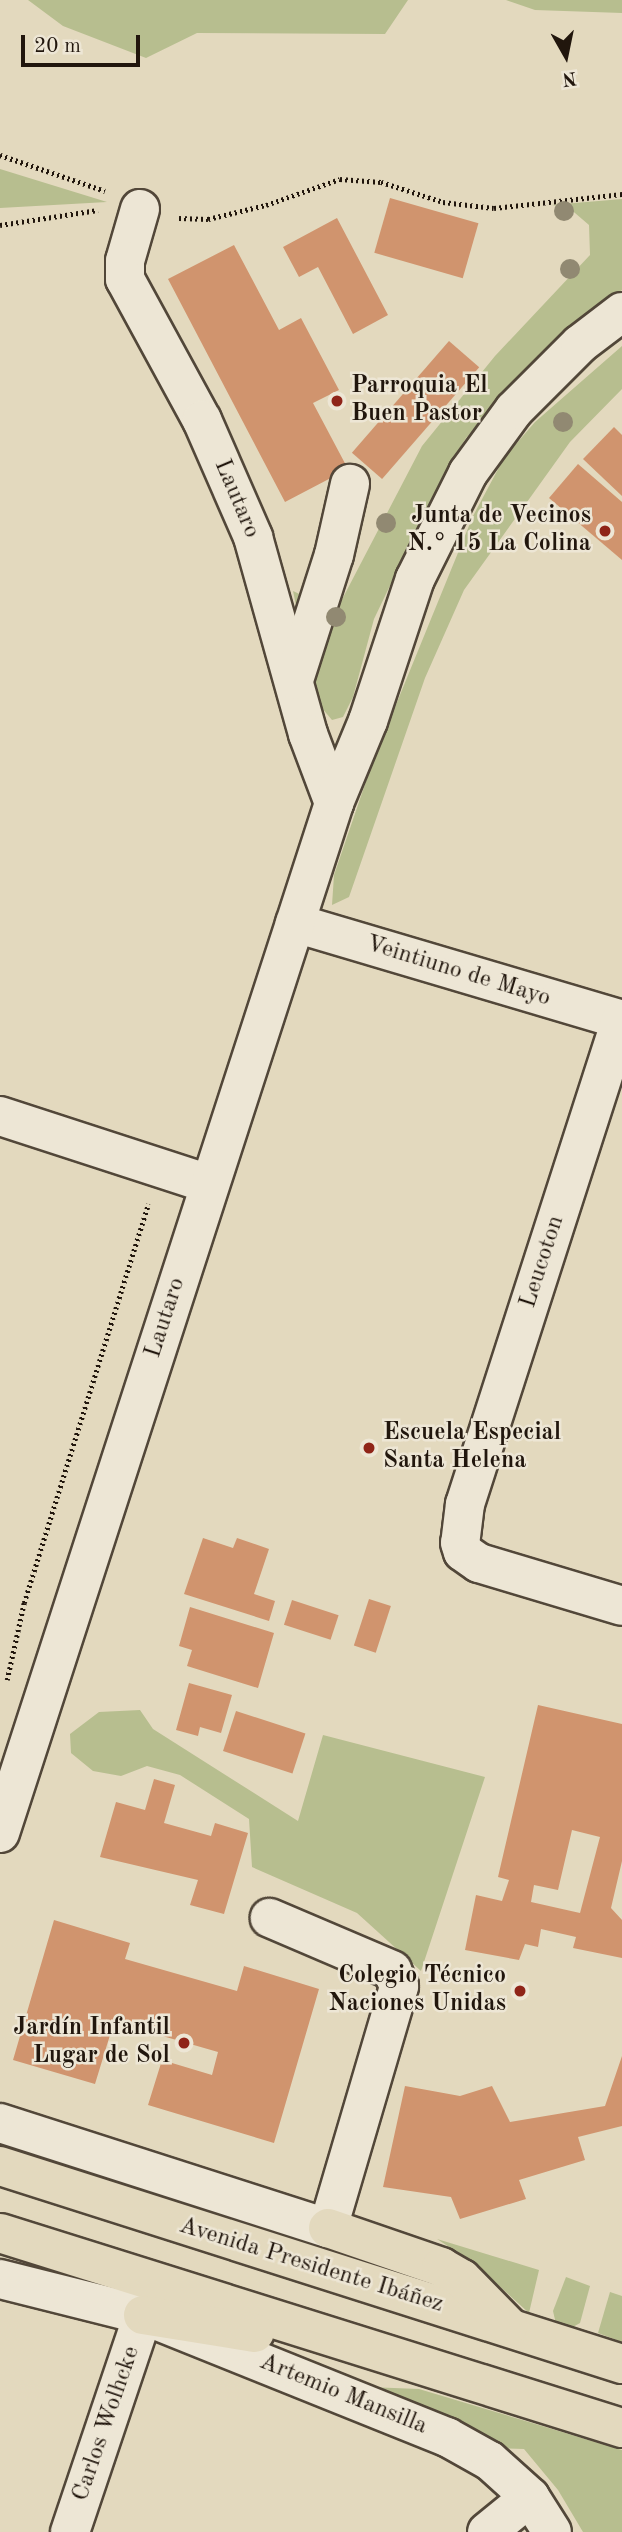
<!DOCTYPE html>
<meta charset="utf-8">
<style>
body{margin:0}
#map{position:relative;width:622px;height:2532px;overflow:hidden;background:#e3d9be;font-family:"Old Standard TT",serif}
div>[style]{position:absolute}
.green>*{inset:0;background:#b7be8f}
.building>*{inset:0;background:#d0946e;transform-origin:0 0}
.path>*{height:4.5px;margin-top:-2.25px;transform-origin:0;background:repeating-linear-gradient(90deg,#21160d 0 2px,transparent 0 5.5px)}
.roads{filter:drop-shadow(2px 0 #524739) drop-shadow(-2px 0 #524739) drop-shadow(0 2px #524739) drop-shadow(0 -2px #524739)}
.minor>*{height:38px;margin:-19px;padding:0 19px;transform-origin:19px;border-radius:19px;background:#ede6d5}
.major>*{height:38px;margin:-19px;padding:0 19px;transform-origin:19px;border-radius:19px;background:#e3d9be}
.trees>*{width:20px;height:20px;margin:-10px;border-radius:50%;background:#918972}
.dots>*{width:19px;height:19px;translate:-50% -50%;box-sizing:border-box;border:4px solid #ede6d5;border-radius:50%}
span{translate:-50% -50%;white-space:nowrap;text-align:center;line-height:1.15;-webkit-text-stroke:5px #ede6d5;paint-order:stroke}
.poi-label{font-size:24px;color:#21160d;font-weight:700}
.left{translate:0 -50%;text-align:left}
.right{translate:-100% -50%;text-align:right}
.street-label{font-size:24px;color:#21160d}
.north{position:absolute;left:531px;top:21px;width:70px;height:70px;-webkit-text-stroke:5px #ede6d5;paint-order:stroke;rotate:171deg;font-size:19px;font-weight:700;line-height:28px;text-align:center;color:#21160d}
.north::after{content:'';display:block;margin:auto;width:24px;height:32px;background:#21160d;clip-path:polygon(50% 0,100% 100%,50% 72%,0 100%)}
.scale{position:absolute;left:21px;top:35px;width:119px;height:32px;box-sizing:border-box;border:4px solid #21160d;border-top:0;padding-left:9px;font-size:21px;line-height:24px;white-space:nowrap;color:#21160d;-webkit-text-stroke:5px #ede6d5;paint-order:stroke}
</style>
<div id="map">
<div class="green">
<div style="clip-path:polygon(28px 0,408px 0,385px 34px,197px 33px,146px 58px,63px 26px)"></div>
<div style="clip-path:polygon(506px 0,622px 0,622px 13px,535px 10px)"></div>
<div style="clip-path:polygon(0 169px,107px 202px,0 208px)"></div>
<div style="clip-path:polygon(622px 199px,622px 290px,543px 352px,466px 438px,444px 473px,374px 619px,353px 697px,343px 717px,332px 720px,316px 701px,293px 591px,336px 611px,422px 446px,495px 356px,590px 255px,589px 225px,568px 207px,551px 205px)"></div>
<div style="clip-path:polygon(622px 346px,622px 389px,570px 442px,464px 590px,425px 678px,349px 897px,332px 905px,334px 875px,373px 761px,473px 516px,504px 458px,535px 422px)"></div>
<div style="clip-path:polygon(140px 1710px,153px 1729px,298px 1821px,323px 1735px,485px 1777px,421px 1971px,357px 1913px,252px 1867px,249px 1819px,180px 1775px,147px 1766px,121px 1776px,93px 1771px,71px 1753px,70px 1734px,99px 1712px)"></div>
<div style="clip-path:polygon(437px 2239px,539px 2270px,529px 2313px,475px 2264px)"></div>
<div style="clip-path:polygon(566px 2277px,590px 2286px,580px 2323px,571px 2328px,556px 2324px,553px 2311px)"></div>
<div style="clip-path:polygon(610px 2292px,622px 2296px,622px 2342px,598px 2333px)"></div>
<div style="clip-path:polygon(368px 2387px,419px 2389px,622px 2450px,622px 2532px,583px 2532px,558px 2490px,524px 2449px,495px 2448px)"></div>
</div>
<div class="building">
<div style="left:390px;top:198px;width:92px;height:57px;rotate:16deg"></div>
<div style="clip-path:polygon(337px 218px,388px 315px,353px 334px,318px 267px,299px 277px,283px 247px)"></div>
<div style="clip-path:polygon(234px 245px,279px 330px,301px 318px,339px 390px,313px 403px,348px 469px,285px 502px,168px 279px)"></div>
<div style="left:449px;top:341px;width:40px;height:148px;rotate:41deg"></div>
<div style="clip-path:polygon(614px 427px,622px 435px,622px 496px,583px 459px)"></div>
<div style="clip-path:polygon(578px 464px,622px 502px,622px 560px,549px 498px)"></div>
<div style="clip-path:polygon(203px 1538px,233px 1548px,237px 1538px,269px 1549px,254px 1594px,275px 1601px,269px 1621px,184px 1594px)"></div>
<div style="left:369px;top:1599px;width:23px;height:49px;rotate:18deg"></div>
<div style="left:292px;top:1600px;width:49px;height:26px;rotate:18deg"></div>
<div style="clip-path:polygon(190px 1607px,274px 1633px,258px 1688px,187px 1666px,192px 1650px,179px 1646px)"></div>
<div style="clip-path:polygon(189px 1683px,232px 1695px,221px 1733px,200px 1727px,198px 1736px,176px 1730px)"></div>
<div style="clip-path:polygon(evenodd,538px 1705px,622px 1724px,622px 1861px,611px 1908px,622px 1920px,622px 1958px,573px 1948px,576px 1937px,541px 1929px,538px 1947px,525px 1944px,519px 1960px,465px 1950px,476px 1895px,502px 1901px,509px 1880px,498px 1877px,538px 1705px,572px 1830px,600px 1837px,580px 1913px,531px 1902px,534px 1885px,558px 1890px,572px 1830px)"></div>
<div style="left:236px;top:1711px;width:73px;height:42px;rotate:18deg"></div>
<div style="clip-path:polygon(154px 1779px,175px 1785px,164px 1823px,211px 1836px,215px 1823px,248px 1833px,224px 1914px,190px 1905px,198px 1880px,100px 1857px,116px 1802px,145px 1810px)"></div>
<div style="clip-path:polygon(54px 1920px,130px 1943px,125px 1959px,237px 1991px,244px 1966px,319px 1989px,274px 2143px,148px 2105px,162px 2060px,212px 2075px,218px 2052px,114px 2022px,95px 2084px,13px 2060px)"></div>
<div style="clip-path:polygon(622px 2056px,622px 2126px,578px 2137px,585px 2160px,519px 2180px,526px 2199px,460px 2219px,451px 2197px,383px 2187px,405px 2086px,460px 2096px,492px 2086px,510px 2122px,605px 2106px)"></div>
</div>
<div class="path">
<div style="left:0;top:155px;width:111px;rotate:18.9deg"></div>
<div style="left:179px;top:218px;width:29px;rotate:2deg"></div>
<div style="left:208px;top:219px;width:60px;rotate:-13.6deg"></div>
<div style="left:266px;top:205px;width:78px;rotate:-19.4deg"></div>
<div style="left:340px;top:179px;width:41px;rotate:4.2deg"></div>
<div style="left:381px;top:182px;width:65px;rotate:17.9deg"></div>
<div style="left:443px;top:202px;width:51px;rotate:6.7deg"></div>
<div style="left:494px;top:208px;width:129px;rotate:-6.2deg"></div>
<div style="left:0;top:225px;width:99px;rotate:-8.7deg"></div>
<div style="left:7px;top:1680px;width:79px;rotate:-77.6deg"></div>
<div style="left:24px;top:1603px;width:418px;rotate:-72.7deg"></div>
</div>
<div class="roads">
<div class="minor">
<div style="left:140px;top:209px;width:54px;rotate:106.1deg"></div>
<div style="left:125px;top:261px;width:18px;rotate:90deg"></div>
<div style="left:125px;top:279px;width:161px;rotate:61.4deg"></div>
<div style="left:202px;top:420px;width:128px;rotate:66.4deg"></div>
<div style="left:253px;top:537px;width:205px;rotate:74.4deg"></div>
<div style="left:308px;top:734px;width:74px;rotate:69.4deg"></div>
<div style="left:294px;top:680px;width:131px;rotate:-72.3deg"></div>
<div style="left:334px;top:555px;width:73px;rotate:-77.3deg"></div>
<div style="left:295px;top:923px;width:341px;rotate:16.5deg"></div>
<div style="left:621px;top:1020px;width:509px;rotate:107.86deg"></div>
<div style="left:465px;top:1504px;width:39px;rotate:97deg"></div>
<div style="left:460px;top:1543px;width:9px;rotate:72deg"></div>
<div style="left:463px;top:1552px;width:19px;rotate:35deg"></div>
<div style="left:479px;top:1563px;width:149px;rotate:16.7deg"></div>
<div style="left:0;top:1116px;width:220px;rotate:18deg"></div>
<div style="left:0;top:1833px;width:1083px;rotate:-72.03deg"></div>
<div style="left:334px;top:803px;width:89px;rotate:-67.5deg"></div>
<div style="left:368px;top:721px;width:150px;rotate:-71.7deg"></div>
<div style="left:415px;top:579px;width:119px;rotate:-63.4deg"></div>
<div style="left:468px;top:473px;width:78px;rotate:-53.9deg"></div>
<div style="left:514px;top:410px;width:93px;rotate:-45deg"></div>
<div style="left:580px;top:344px;width:53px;rotate:-37.3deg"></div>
<div style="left:0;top:2123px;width:344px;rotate:17.8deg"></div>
<div style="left:328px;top:2228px;width:252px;rotate:-73.6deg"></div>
<div style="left:399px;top:1986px;width:17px;rotate:-114deg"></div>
<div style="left:392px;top:1970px;width:133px;rotate:-156.9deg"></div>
<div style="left:0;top:2279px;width:147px;rotate:14.1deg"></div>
<div style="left:143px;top:2315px;width:328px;rotate:21.9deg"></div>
<div style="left:447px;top:2437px;width:49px;rotate:29.2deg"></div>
<div style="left:490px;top:2461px;width:54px;rotate:42deg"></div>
<div style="left:530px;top:2497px;width:41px;rotate:57.8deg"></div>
<div style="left:70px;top:2532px;width:229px;rotate:-71.4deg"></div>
<div style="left:487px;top:2532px;width:55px;rotate:-39.1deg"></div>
</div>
<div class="major">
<div style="left:0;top:2166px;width:653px;rotate:17.66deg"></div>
<div style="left:328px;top:2228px;width:120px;rotate:19deg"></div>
<div style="left:441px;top:2267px;width:24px;rotate:30deg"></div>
<div style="left:462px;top:2279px;width:66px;rotate:45.6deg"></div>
<div style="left:0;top:2233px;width:652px;rotate:17.41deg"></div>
<div style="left:143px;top:2315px;width:113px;rotate:9.1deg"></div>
</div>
</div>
<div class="trees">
<div style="left:564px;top:211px"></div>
<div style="left:570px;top:269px"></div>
<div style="left:563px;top:422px"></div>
<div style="left:386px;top:523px"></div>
<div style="left:336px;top:617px"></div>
</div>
<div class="dots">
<div style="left:337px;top:401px;background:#8f2418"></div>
<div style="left:605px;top:531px;background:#8f2418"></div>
<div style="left:369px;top:1448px;background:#8f2418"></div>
<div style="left:520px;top:1991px;background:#8f2418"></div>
<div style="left:184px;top:2043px;background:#8f2418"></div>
</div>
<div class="poi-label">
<span class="left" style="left:351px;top:401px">Parroquia El<br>Buen Pastor</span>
<span class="right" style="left:591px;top:531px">Junta de Vecinos<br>N.° 15 La Colina</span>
<span class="left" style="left:383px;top:1448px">Escuela Especial<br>Santa Helena</span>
<span class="right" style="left:506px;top:1991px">Colegio Técnico<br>Naciones Unidas</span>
<span class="right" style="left:170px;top:2043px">Jardín Infantil<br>Lugar de Sol</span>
</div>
<div class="street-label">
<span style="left:236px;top:499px;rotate:67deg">Lautaro</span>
<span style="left:458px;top:972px;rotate:17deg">Veintiuno de Mayo</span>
<span style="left:543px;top:1262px;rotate:-72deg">Leucoton</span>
<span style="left:166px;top:1318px;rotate:-72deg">Lautaro</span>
<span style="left:311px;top:2266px;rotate:17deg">Avenida Presidente Ibáñez</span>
<span style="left:343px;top:2395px;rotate:22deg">Artemio Mansilla</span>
<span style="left:107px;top:2424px;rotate:-71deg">Carlos Wolhcke</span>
</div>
<div class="north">N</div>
<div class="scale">20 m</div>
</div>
